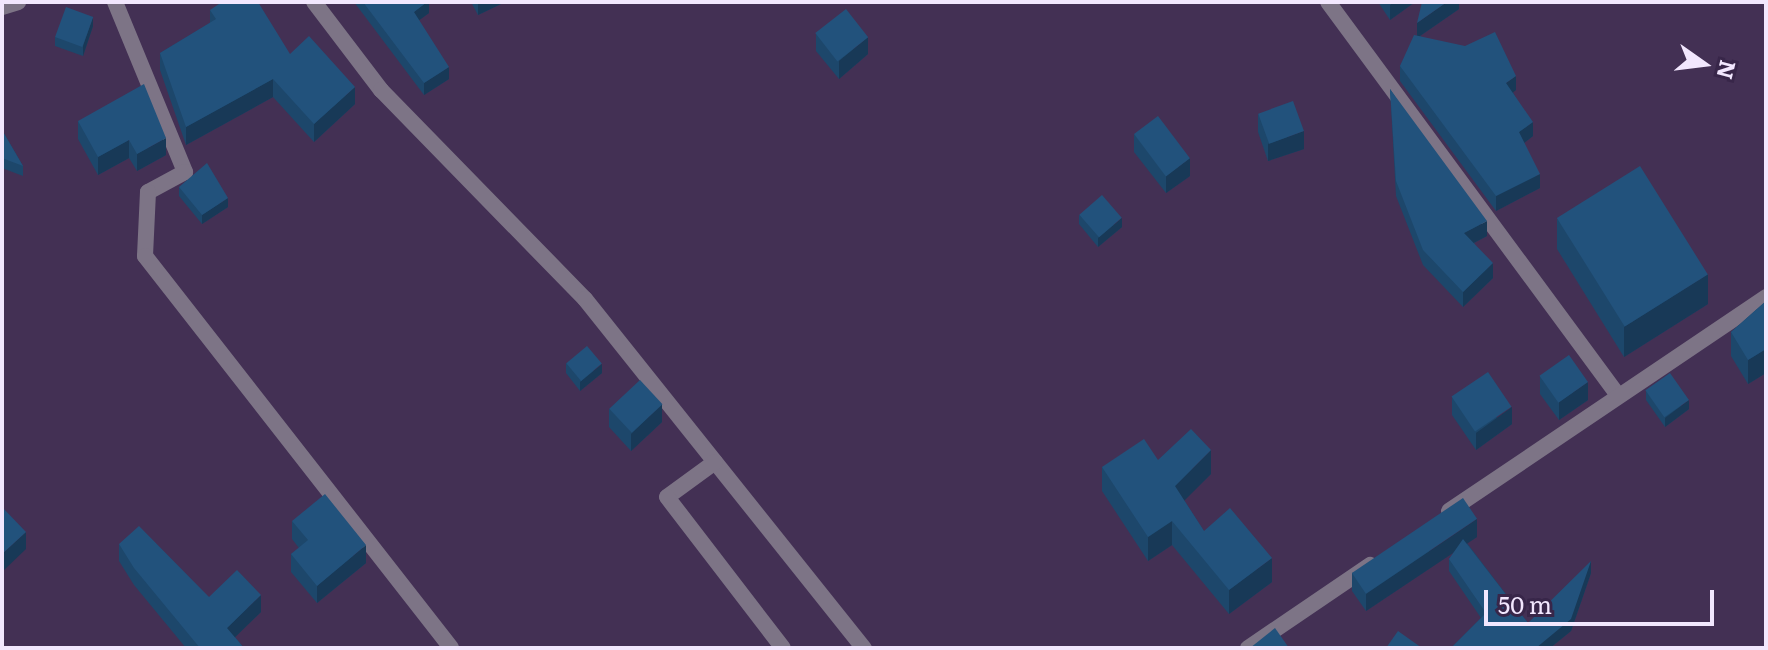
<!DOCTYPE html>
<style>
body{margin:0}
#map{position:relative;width:1768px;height:650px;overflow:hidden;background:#433054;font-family:Literata,serif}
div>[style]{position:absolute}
.minor>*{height:16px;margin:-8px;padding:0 8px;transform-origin:8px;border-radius:8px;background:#7d7486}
.wall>*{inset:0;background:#1d476b}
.shaded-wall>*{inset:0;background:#183957}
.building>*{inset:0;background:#22527c;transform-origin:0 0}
span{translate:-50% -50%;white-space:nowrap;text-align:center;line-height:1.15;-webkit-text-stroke:6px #382649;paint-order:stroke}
.frame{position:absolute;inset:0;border:4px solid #f2e7fe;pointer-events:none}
.north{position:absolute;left:1664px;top:24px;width:80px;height:80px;-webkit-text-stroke:6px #382649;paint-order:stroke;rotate:104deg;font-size:22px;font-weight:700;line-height:32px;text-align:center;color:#f2e7fe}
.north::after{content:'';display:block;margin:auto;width:28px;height:36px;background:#f2e7fe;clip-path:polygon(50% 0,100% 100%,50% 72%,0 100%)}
.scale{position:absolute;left:1484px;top:590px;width:230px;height:36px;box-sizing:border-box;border:4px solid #f2e7fe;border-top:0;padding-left:10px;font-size:24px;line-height:28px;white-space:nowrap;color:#f2e7fe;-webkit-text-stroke:6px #382649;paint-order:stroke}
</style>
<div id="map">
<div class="minor">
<div style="left:115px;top:2px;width:184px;rotate:67.6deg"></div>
<div style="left:185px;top:172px;width:42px;rotate:151.6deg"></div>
<div style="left:148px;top:192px;width:64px;rotate:92.7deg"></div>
<div style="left:145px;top:256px;width:497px;rotate:52deg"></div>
<div style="left:314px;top:2px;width:111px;rotate:52.7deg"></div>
<div style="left:381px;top:90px;width:292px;rotate:45.7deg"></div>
<div style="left:585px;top:299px;width:447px;rotate:51.4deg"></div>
<div style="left:1328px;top:2px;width:488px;rotate:53.6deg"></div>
<div style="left:2px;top:7px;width:17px;rotate:-17deg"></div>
<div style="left:715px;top:462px;width:59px;rotate:143.9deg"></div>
<div style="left:667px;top:497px;width:190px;rotate:52.5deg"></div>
<div style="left:1449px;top:511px;width:382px;rotate:-34deg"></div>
<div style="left:1248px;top:648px;width:148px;rotate:-34.2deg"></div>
</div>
<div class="wall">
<div style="clip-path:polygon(354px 2px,429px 2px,429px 13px,419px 20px,449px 79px,424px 95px)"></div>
<div style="clip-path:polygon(471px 2px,503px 2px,503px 3px,478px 15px)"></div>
<div style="clip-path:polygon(1378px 2px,1415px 2px,1390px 20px)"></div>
<div style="clip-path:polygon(1459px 2px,1459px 9px,1420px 36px,1516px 90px,1513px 92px,1533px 136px,1524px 143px,1540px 188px,1496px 211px,1400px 81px,1400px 66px,1417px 35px)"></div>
<div style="clip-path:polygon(210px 10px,290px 54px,355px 104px,314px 142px,273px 97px,186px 145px,160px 70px,160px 53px,210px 23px)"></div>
<div style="clip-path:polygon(93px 26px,83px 56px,55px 46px,55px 37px)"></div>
<div style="clip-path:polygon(816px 34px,868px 54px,839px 79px,816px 51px)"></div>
<div style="clip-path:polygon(1390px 89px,1487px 236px,1474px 243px,1493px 278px,1463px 307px,1423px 265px,1396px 196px)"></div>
<div style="clip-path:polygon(1258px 114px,1304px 149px,1268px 161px,1258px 132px)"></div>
<div style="clip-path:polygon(78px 121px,166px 155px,137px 171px,129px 158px,98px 175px,78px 139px)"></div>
<div style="clip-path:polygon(2px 130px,23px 166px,23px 176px,2px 168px)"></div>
<div style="clip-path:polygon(1134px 134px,1190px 176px,1166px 193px,1134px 152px)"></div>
<div style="clip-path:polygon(179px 187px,228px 207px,202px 224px,179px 196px)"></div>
<div style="clip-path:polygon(1079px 215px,1122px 227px,1098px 247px,1079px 224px)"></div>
<div style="clip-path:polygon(1557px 219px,1708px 304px,1624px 357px,1557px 249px)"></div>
<div style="clip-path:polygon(1766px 301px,1766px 373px,1748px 384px,1731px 356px,1731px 332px)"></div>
<div style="clip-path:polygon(566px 363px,602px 373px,580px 391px,566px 373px)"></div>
<div style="clip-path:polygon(1540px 376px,1588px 400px,1559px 420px,1540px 394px)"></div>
<div style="clip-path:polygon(1646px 391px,1689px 409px,1665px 427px,1646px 400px)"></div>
<div style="clip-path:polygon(1452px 398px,1512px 424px,1476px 450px,1452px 415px)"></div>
<div style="clip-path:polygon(609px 409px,662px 422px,631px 451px,609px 427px)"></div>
<div style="clip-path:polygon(1158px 460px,1211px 474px,1184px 500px,1204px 531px,1272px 582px,1229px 614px,1172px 545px,1148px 561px,1102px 491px,1102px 467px)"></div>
<div style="clip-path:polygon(292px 521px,366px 563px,317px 603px,291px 572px,291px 554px,299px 548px,292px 539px)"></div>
<div style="clip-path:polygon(1477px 537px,1467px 543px,1528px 623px,1591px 573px,1571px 631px,1550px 648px,1451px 648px,1481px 618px,1449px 571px,1449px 559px,1454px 552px,1366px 611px,1352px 591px,1352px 573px)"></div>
<div style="clip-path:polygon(119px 544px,209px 597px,261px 612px,235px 637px,244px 648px,186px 648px,134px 585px,119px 561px)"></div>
</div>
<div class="shaded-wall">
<div style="clip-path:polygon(427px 2px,429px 2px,429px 13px,414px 24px,414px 12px)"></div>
<div style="clip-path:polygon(478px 2px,503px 2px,503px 3px,478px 15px)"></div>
<div style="clip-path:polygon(1394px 2px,1415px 2px,1390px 20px,1390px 5px)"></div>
<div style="clip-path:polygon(1447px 2px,1459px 2px,1459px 9px,1417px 38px,1417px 23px)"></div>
<div style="clip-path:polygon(93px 17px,93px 26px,83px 56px,83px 46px)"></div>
<div style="clip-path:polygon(868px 37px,868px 54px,839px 79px,839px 61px)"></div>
<div style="clip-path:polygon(449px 67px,449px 79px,424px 95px,424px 83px)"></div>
<div style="clip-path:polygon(1516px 76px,1516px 90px,1506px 98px,1506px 83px)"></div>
<div style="clip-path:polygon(273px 79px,273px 97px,186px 145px,186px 127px)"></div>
<div style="clip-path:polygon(355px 87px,355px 104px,314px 142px,314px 124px)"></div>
<div style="clip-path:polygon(1533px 122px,1533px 136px,1519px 147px,1519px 132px)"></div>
<div style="clip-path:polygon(1304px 131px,1304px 149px,1268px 161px,1268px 144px)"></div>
<div style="clip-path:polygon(166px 138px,166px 155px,137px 171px,137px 154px)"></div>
<div style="clip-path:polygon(129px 140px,129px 158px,98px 175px,98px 157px)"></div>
<div style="clip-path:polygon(1190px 158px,1190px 176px,1166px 193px,1166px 176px)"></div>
<div style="clip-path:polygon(1540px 174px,1540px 188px,1496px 211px,1496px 196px)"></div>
<div style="clip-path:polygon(228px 198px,228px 207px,202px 224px,202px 215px)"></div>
<div style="clip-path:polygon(1122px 218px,1122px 227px,1098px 247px,1098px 238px)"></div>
<div style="clip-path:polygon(1487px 221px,1487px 236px,1464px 248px,1464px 233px)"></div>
<div style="clip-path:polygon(1493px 263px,1493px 278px,1463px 307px,1463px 292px)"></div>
<div style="clip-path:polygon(1708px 274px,1708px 304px,1624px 357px,1624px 327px)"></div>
<div style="clip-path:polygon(1766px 349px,1766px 373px,1748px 384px,1748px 360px)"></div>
<div style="clip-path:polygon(602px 364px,602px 373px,580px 391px,580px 382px)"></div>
<div style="clip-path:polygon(1588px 382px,1588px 400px,1559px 420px,1559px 402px)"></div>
<div style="clip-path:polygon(1689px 400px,1689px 409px,1665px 427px,1665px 418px)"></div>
<div style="clip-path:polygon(662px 404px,662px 422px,631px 451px,631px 434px)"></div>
<div style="clip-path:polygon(1512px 407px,1512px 424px,1476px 450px,1476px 433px)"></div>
<div style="clip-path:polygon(1211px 450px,1211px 474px,1175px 510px,1175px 486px)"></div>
<div style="clip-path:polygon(1477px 519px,1477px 537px,1366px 611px,1366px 594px)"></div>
<div style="clip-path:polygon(1172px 521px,1172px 545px,1148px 561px,1148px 537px)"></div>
<div style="clip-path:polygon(26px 532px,26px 549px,2px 572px,2px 554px)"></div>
<div style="clip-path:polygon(366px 545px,366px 563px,317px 603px,317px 586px)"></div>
<div style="clip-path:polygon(1272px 558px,1272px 582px,1229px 614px,1229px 590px)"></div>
<div style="clip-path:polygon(1591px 561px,1591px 573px,1571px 631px,1550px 648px,1536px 648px)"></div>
<div style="clip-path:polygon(261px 595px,261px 612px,227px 645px,227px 628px)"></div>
</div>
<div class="building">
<div style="clip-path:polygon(222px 2px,258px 2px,290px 54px,309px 36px,355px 87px,314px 124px,273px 79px,186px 127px,160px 53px,216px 19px,210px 10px)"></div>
<div style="clip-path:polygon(363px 2px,427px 2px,414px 12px,449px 67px,424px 83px)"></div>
<div style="clip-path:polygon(1422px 2px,1447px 2px,1417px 23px)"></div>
<div style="left:66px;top:7px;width:29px;height:32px;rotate:20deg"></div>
<div style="left:846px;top:9px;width:36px;height:39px;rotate:52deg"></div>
<div style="clip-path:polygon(1495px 32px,1516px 76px,1506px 83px,1533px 122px,1519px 132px,1540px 174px,1496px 196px,1400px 66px,1414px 35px,1465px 46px)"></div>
<div style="clip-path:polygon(144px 84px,166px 138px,137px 154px,129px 140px,98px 157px,78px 121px)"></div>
<div style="clip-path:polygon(1390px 89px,1487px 221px,1464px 233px,1493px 263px,1463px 292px,1423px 250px,1396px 181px)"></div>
<div style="left:1293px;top:101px;width:32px;height:37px;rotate:70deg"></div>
<div style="left:1158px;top:116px;width:53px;height:30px;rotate:53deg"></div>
<div style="clip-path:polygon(2px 130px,23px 166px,2px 158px)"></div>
<div style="clip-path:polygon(207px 163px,228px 198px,202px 215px,179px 187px)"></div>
<div style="left:1640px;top:166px;width:128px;height:98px;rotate:58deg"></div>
<div style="left:1102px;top:195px;width:30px;height:30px;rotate:49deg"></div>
<div style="clip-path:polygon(1766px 301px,1766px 349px,1748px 360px,1731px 332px)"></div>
<div style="left:587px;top:346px;width:23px;height:27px;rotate:50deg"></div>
<div style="left:1569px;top:355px;width:33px;height:36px;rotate:55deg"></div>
<div style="left:1488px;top:372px;width:42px;height:44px;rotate:56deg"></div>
<div style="left:1670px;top:373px;width:33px;height:30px;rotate:55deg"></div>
<div style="left:640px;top:380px;width:33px;height:42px;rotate:47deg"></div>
<div style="clip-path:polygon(1191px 429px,1211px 450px,1175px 486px,1204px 531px,1230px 508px,1272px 558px,1229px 590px,1172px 521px,1148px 537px,1102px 467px,1144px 439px,1158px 460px)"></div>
<div style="clip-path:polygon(325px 494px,366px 545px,317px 586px,291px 554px,308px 540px,292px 521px)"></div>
<div style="left:1463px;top:498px;width:25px;height:134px;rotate:56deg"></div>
<div style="clip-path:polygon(2px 507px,26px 532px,2px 554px)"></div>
<div style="clip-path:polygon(139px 526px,209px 597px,237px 570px,261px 595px,227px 628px,244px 648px,200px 648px,134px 568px,119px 544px)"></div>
<div style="clip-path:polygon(1463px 539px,1528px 623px,1591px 561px,1571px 619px,1536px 648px,1451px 648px,1486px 613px,1449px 559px)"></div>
<div style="clip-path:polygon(1275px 628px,1289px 648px,1250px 648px)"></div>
<div style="clip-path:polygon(1398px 631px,1422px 648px,1386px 648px)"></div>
</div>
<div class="frame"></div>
<div class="north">N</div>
<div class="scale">50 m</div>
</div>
